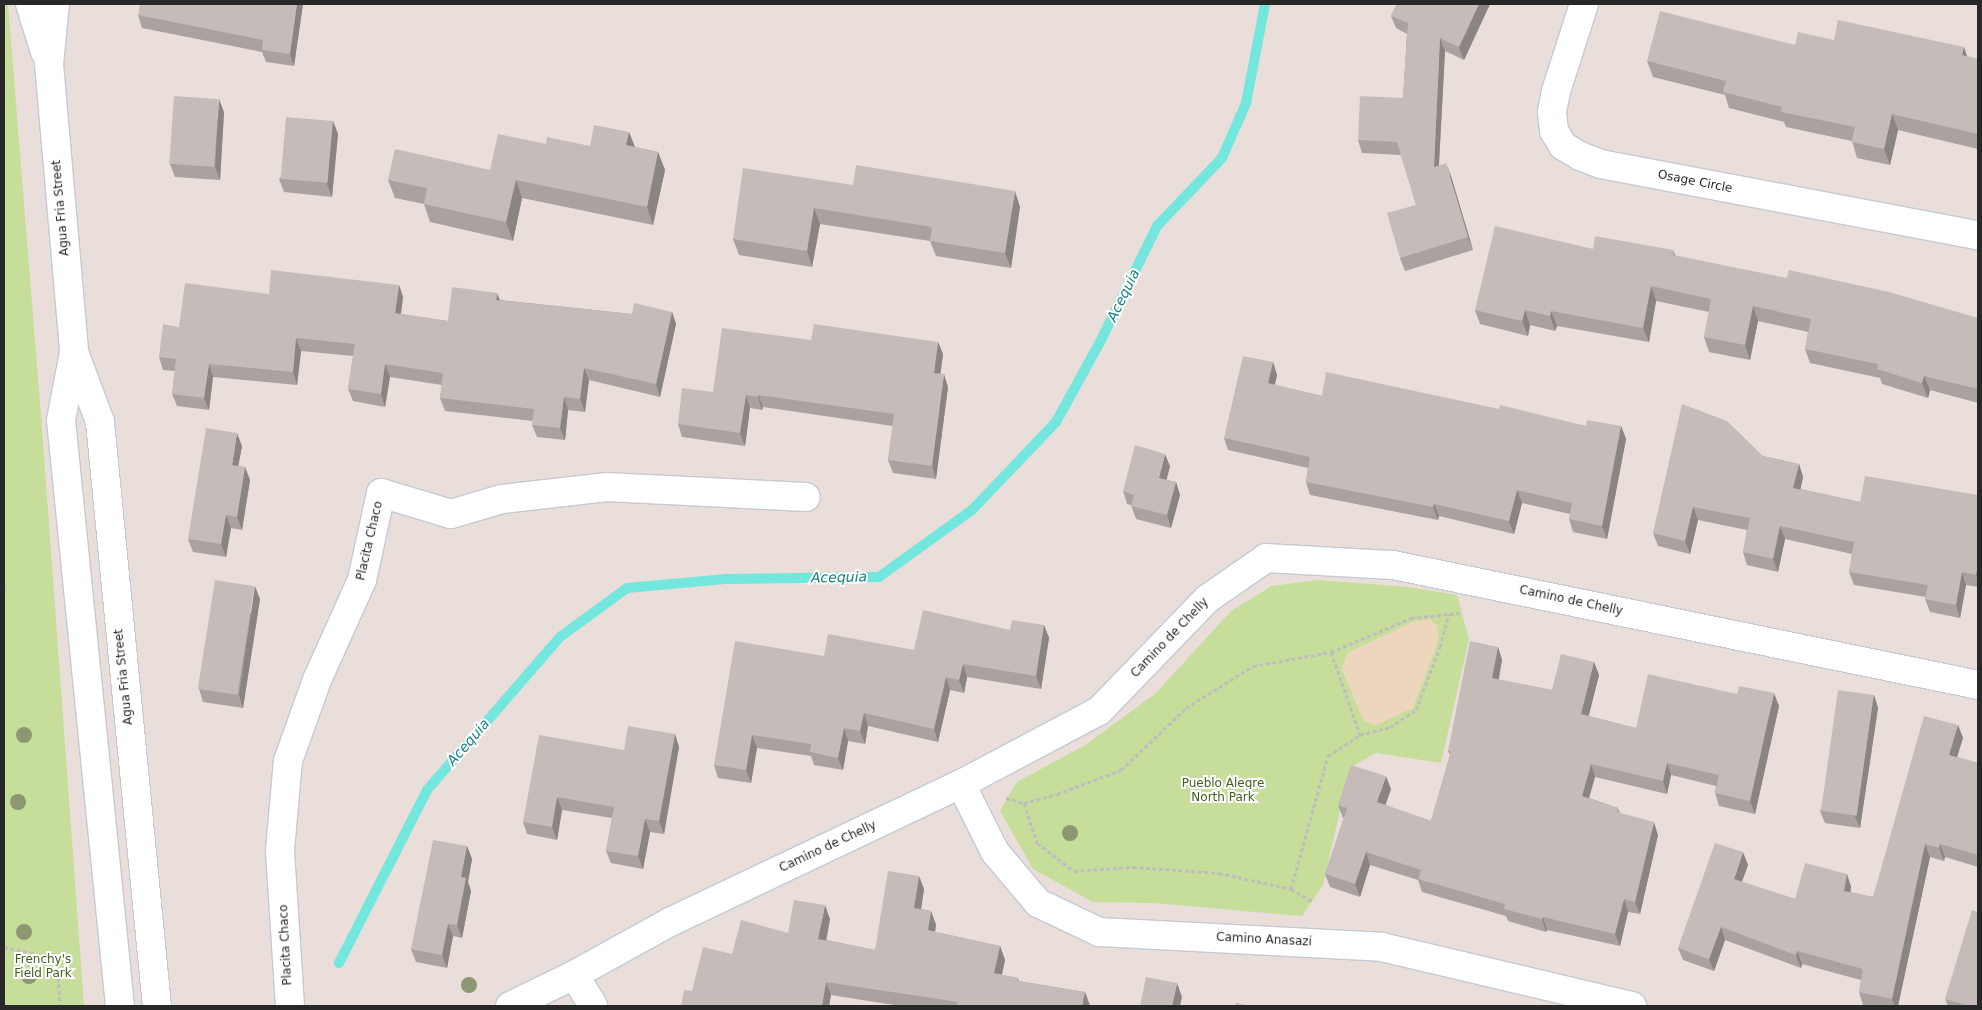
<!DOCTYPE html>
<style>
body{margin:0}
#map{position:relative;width:1982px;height:1010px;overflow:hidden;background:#eadeda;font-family:"DejaVu Sans",sans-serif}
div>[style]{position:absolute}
.green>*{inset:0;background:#c7dd9a}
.sand>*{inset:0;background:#edd6be}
.stream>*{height:10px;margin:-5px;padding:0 5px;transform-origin:5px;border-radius:5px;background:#73e6de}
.path>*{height:3px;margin-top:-1.5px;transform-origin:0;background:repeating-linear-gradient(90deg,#bebebe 0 4px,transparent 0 6.5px)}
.roads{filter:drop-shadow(1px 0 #c3cad1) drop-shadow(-1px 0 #c3cad1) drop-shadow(0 1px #c3cad1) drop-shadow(0 -1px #c3cad1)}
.minor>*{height:28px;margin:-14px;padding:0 14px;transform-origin:14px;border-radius:14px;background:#fff}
.tertiary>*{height:28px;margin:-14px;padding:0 14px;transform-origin:14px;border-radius:14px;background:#fff}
.trees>*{width:16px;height:16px;margin:-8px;border-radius:50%;background:#8d9873}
.wall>*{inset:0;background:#a9a2a0}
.shaded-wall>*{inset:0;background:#8a8482}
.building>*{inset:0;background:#c5bcba;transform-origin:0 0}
span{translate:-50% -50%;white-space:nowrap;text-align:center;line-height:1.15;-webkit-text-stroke:4px #fff;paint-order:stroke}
.street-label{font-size:12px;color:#282828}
.park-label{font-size:12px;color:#415f1e}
.water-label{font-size:14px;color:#158182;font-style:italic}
.frame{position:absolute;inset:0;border:5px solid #282828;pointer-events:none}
</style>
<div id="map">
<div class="green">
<div style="clip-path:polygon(4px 4px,8px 4px,42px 428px,84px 1006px,4px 1006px)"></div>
<div style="clip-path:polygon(1317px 580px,1408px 587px,1457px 595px,1469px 639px,1441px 763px,1376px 753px,1353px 766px,1344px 793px,1323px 885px,1302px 916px,1153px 903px,1093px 902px,1033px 869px,1000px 811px,1017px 782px,1087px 744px,1156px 693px,1231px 611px,1272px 586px)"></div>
</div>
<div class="sand">
<div style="clip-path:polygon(1429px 619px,1437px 625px,1439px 639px,1413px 708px,1374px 726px,1363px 720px,1342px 669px,1347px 653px,1412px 622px)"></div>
</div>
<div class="stream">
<div style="left:339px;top:963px;width:194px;rotate:-63deg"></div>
<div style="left:427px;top:790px;width:203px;rotate:-49deg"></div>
<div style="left:560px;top:637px;width:83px;rotate:-36.2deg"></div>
<div style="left:627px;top:588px;width:98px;rotate:-5.2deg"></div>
<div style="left:725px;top:579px;width:154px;rotate:-0.7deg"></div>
<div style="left:879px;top:577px;width:115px;rotate:-35.8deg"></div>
<div style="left:972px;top:510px;width:122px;rotate:-46.3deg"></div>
<div style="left:1056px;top:422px;width:91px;rotate:-61.2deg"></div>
<div style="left:1100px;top:342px;width:129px;rotate:-63.8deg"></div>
<div style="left:1157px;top:226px;width:94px;rotate:-46.3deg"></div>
<div style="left:1222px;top:158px;width:60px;rotate:-66.4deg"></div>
<div style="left:1246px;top:103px;width:101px;rotate:-79.1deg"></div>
</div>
<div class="path">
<div style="left:4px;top:586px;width:6px;rotate:90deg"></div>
<div style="left:1331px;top:652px;width:88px;rotate:70.7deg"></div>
<div style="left:1006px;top:798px;width:19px;rotate:16deg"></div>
<div style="left:1024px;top:803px;width:34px;rotate:-15deg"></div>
<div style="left:1057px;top:794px;width:68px;rotate:-20.6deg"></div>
<div style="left:1121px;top:770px;width:90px;rotate:-43.6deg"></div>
<div style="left:1186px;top:708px;width:79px;rotate:-32.1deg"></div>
<div style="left:1253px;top:666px;width:79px;rotate:-10.2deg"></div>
<div style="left:1331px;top:652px;width:87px;rotate:-23deg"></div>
<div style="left:1411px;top:618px;width:49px;rotate:-5.8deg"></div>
<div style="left:1024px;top:803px;width:42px;rotate:72deg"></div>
<div style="left:1037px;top:843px;width:46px;rotate:37.1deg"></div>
<div style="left:1074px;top:871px;width:59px;rotate:-3.9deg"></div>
<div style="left:1133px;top:867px;width:86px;rotate:4deg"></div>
<div style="left:1219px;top:873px;width:74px;rotate:12.5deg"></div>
<div style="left:1291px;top:889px;width:24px;rotate:30deg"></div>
<div style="left:1291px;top:889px;width:138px;rotate:-74.5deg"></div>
<div style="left:1328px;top:756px;width:38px;rotate:-33deg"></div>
<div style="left:1360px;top:735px;width:31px;rotate:-15deg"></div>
<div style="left:1390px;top:727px;width:31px;rotate:-33deg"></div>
<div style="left:1416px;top:710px;width:67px;rotate:-69.1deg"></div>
<div style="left:1440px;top:647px;width:34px;rotate:-75deg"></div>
<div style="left:4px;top:947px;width:42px;rotate:12.4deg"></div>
<div style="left:45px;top:956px;width:20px;rotate:49deg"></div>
<div style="left:58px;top:971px;width:35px;rotate:87deg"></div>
</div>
<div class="roads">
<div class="minor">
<div style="left:1584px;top:4px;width:91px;rotate:107.8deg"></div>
<div style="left:1556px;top:91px;width:21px;rotate:101deg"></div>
<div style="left:1552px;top:112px;width:19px;rotate:84deg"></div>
<div style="left:1554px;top:131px;width:17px;rotate:59deg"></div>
<div style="left:1563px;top:146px;width:20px;rotate:30deg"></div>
<div style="left:1580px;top:156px;width:22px;rotate:21deg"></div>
<div style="left:1601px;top:164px;width:384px;rotate:10.7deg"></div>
<div style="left:961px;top:784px;width:76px;rotate:63.4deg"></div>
<div style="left:995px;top:852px;width:67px;rotate:49.9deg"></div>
<div style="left:1038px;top:903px;width:68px;rotate:25.4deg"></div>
<div style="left:1099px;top:932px;width:283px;rotate:3deg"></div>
<div style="left:1382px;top:947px;width:257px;rotate:13.3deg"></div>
<div style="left:574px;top:975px;width:36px;rotate:58deg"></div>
<div style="left:290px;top:1006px;width:156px;rotate:-93.7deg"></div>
<div style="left:280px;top:850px;width:89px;rotate:-84.9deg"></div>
<div style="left:288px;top:761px;width:86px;rotate:-70.3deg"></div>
<div style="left:317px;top:680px;width:110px;rotate:-65.8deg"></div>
<div style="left:362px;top:580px;width:89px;rotate:-77.7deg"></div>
<div style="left:381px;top:493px;width:73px;rotate:16.7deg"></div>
<div style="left:451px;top:514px;width:53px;rotate:-16.4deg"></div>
<div style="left:502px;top:499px;width:106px;rotate:-6.5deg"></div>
<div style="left:607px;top:487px;width:199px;rotate:2.9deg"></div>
<div style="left:510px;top:1006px;width:71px;rotate:-25.8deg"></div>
<div style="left:574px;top:975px;width:110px;rotate:-28.9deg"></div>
<div style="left:670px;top:922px;width:322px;rotate:-25.4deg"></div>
<div style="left:961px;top:784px;width:156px;rotate:-27.9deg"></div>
<div style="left:1099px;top:711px;width:156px;rotate:-46deg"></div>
<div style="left:1207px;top:599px;width:72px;rotate:-34.8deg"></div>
<div style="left:1266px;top:558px;width:127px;rotate:3.2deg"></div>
<div style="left:1393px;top:565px;width:597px;rotate:11.59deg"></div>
</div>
<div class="tertiary">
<div style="left:30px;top:4px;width:50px;rotate:72.6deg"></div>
<div style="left:55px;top:4px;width:60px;rotate:95.7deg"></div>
<div style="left:49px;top:64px;width:289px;rotate:85deg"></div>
<div style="left:74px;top:352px;width:75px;rotate:69.6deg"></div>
<div style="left:100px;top:422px;width:587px;rotate:84.43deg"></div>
<div style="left:74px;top:352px;width:69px;rotate:100.8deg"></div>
<div style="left:61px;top:420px;width:589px;rotate:84.25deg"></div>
</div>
</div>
<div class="trees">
<div style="left:24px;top:735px"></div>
<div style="left:18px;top:802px"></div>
<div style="left:1070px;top:833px"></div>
<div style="left:24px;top:932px"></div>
<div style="left:29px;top:976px"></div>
<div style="left:469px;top:985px"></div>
</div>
<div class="wall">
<div style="clip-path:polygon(303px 4px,294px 66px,266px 62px,262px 52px,142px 28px,138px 15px)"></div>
<div style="clip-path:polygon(1397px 4px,1490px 4px,1464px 60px,1445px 51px,1439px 165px,1451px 176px,1473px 250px,1405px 271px,1400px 258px,1416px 205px,1401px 155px,1362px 153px,1358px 140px,1403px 98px,1407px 34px,1396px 28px,1391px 16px)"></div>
<div style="clip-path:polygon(1834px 40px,1964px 47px,1967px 56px,1978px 59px,1978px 149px,1898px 130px,1890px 165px,1857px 158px,1852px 141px,1786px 127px,1784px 122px,1729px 108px,1725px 95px,1653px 77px,1647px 61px,1795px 45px)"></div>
<div style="clip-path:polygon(224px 112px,220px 180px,175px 177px,170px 164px)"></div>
<div style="clip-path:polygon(333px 121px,338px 134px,332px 197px,284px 192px,279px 179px)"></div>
<div style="clip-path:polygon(629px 132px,635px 147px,658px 152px,665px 170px,653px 225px,522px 198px,513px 241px,430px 222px,424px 204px,395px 198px,388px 180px,490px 170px,546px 144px,590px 146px)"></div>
<div style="clip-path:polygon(853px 185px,1020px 207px,1011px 268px,936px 256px,930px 241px,820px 224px,812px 267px,739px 255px,733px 239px)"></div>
<div style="clip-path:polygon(1673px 250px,1676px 256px,1978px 318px,1978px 403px,1930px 390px,1928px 398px,1882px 384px,1880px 378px,1810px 363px,1805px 349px,1808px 332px,1758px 321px,1750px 360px,1709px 352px,1704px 337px,1709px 312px,1656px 301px,1649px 342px,1557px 326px,1555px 331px,1530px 325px,1528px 336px,1480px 324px,1475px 310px)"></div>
<div style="clip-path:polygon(399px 285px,403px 297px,401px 314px,448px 321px,500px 300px,632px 314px,672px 312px,676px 324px,660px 397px,589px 380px,585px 412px,568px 410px,565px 440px,537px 437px,532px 425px,533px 421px,445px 411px,440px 398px,442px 385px,390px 377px,385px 407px,353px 401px,348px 389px,353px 356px,301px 351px,297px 385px,213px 377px,209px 410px,177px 406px,172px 394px,175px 371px,163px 370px,159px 357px,179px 327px,269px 294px)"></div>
<div style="clip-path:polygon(811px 340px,938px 342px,943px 354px,940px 374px,948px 387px,936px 479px,893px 473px,888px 460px,893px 426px,763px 407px,762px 410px,750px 408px,745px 446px,682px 437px,678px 424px,713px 392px)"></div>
<div style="clip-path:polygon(1273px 362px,1277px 375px,1275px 385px,1322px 396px,1499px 409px,1586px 426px,1621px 426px,1626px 439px,1607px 539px,1573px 532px,1569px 519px,1570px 514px,1522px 503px,1514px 534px,1439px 516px,1438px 520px,1310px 495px,1306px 482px,1308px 468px,1228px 450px,1224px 438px)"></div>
<div style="clip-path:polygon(242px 446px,238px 466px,245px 467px,250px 480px,242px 530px,231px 528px,226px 557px,193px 552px,188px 539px)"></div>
<div style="clip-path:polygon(1763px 456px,1799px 464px,1803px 477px,1800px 489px,1860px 502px,1978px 495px,1978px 587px,1966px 585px,1960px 618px,1930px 612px,1925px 599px,1926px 597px,1854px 585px,1849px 572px,1852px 554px,1785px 539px,1778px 572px,1747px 565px,1743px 552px,1747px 530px,1698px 520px,1690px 554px,1658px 546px,1653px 533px)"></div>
<div style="clip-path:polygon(1170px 466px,1166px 480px,1176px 482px,1180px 495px,1171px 528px,1136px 519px,1131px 505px,1127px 504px,1123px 491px)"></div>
<div style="clip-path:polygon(260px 599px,243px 708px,203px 702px,199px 689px)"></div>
<div style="clip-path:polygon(1044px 625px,1049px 638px,1041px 689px,967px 677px,964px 693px,950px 690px,938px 742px,868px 726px,865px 744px,848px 741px,843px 770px,814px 765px,811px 756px,757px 748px,751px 783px,718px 778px,714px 765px,824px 656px,914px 650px,1010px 630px)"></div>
<div style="clip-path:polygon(1498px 647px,1502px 660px,1499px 680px,1552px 690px,1594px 662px,1599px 675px,1588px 716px,1636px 728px,1779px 706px,1755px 814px,1719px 806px,1715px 793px,1716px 786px,1671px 775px,1667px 794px,1595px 777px,1589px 798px,1618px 808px,1620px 813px,1658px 835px,1640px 914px,1628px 912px,1620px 946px,1547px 930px,1546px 932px,1508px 921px,1506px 916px,1422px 892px,1418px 880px,1370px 865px,1360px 897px,1330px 887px,1325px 874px,1344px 818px,1343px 818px,1338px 805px,1391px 789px,1385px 805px,1431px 821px,1450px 755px,1448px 751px)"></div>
<div style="clip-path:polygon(1874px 695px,1878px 708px,1860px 828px,1825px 823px,1820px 811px)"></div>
<div style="clip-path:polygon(1958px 725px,1963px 738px,1957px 757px,1978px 763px,1978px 867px,1945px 857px,1944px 861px,1930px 857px,1898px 1006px,1871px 1006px,1863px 1005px,1859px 992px,1861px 980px,1802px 964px,1801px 968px,1725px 940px,1714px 971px,1683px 960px,1678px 948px,1748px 865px,1742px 882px,1795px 899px,1847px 874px,1851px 887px,1850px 892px,1873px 897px)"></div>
<div style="clip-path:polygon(675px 734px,679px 747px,664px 834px,650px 832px,643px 869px,611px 863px,606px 851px,612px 818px,562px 810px,557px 840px,527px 834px,523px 822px,624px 750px)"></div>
<div style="clip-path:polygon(467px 846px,472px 859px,468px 882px,471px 891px,462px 938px,453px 936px,447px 968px,416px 962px,411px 949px)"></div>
<div style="clip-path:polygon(919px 876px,924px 889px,921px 909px,931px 911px,936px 925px,935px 932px,1000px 946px,1005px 960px,1002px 975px,1018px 978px,1019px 981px,1085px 992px,1090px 1006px,900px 1006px,831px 995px,829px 1006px,681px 1006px,692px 991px,732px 954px,788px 933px,830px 919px,826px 940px,875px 950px)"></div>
<div style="clip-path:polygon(1945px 999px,1978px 1006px,1948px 1006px)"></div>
</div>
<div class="shaded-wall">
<div style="clip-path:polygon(297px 4px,303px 4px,294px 66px,290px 54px)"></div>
<div style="clip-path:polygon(1479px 4px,1490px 4px,1464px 60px,1459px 47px)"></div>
<div style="clip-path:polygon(1440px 38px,1445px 51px,1438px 180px,1434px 167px)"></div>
<div style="clip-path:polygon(1964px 47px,1969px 63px,1962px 55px)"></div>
<div style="clip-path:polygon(219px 99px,224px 112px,220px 180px,215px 167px)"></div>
<div style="clip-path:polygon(1892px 114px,1898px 130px,1890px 165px,1884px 149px)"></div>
<div style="clip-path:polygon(333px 121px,338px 134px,332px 197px,327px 184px)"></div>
<div style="clip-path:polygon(629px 132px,636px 150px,626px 145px)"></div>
<div style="clip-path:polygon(658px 152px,665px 170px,653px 225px,647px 207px)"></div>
<div style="clip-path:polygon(1446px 163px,1451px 176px,1473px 250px,1468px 237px)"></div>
<div style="clip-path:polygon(516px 180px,522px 198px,513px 241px,506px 222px)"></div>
<div style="clip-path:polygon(1015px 191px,1020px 207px,1011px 268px,1005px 253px)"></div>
<div style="clip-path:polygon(814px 208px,820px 224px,812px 267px,807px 251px)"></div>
<div style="clip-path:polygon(399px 285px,403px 297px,399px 326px,395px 313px)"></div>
<div style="clip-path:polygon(1651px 286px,1656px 301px,1649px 342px,1643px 328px)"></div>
<div style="clip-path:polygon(497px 293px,502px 305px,496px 300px)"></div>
<div style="clip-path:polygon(1753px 306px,1758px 321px,1750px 360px,1745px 345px)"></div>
<div style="clip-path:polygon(1525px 310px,1530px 325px,1528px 336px,1522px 321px)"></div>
<div style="clip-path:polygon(1551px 311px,1557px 326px,1555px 331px,1550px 316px)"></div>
<div style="clip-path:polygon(672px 312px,676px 324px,660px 397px,656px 384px)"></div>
<div style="clip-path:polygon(296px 338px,301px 351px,297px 385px,293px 372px)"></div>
<div style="clip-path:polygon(938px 342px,943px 354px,939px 385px,934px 373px)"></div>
<div style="clip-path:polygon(1273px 362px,1277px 375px,1272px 396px,1268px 383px)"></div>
<div style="clip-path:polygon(209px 364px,213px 377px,209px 410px,204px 398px)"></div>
<div style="clip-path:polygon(385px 364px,390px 377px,385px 407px,381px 394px)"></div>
<div style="clip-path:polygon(584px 368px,589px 380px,585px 412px,580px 399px)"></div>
<div style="clip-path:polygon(944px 374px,948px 387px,936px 479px,932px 466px)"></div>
<div style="clip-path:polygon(1924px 376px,1930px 390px,1928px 398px,1922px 383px)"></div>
<div style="clip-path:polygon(746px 395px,750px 408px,745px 446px,740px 433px)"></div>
<div style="clip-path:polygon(758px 395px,763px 407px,762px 410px,758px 397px)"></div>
<div style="clip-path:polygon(564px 397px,568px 410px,565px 440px,560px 428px)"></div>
<div style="clip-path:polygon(1621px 426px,1626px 439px,1607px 539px,1602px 526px)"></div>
<div style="clip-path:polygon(237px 433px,242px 446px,236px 478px,232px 465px)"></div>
<div style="clip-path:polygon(1165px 454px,1170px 466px,1164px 490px,1159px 478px)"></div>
<div style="clip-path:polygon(1799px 464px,1803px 477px,1798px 501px,1793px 488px)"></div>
<div style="clip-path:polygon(245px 467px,250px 480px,242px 530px,237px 517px)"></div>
<div style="clip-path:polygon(1176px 482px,1180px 495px,1171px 528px,1167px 515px)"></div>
<div style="clip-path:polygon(1517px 490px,1522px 503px,1514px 534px,1509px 521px)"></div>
<div style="clip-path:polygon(1434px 504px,1439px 516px,1438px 520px,1433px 507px)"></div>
<div style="clip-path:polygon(1693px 507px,1698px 520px,1690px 554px,1685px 541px)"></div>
<div style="clip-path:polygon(226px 515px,231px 528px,226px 557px,221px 544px)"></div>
<div style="clip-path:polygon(1780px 526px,1785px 539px,1778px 572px,1773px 559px)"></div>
<div style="clip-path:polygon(1978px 565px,1978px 581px,1976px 575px)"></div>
<div style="clip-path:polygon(1962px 572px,1966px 585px,1960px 618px,1956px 605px)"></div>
<div style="clip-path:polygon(255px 586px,260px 599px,243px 708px,239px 695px)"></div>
<div style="clip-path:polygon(1044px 625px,1049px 638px,1041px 689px,1036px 676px)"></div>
<div style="clip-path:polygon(1498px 647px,1502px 660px,1496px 691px,1492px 678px)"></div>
<div style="clip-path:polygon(1594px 662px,1599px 675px,1586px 727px,1581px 714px)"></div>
<div style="clip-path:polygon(963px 664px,967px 677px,964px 693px,959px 680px)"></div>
<div style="clip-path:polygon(946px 677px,950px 690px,938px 742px,934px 729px)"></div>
<div style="clip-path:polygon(1774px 693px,1779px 706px,1755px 814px,1750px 801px)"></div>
<div style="clip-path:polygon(1874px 695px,1878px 708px,1860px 828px,1855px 816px)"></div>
<div style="clip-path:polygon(864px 713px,868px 726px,865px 744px,860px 731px)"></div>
<div style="clip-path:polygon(1958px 725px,1963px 738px,1954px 767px,1949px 755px)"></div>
<div style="clip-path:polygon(844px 728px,848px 741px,843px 770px,838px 758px)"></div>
<div style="clip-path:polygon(675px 734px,679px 747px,664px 834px,659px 821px)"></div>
<div style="clip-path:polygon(752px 735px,757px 748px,751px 783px,746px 770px)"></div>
<div style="clip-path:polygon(1667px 763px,1671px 775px,1667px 794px,1663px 781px)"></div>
<div style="clip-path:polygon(1591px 764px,1595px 777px,1586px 808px,1582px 796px)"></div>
<div style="clip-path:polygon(1386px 776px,1391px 789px,1382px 815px,1377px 802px)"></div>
<div style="clip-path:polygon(557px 797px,562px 810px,557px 840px,552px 827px)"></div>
<div style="clip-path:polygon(645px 819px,650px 832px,643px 869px,638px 856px)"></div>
<div style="clip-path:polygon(1654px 822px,1658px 835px,1640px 914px,1635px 902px)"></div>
<div style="clip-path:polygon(1925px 844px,1930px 857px,1898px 1006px,1895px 1006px,1892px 999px)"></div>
<div style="clip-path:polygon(1940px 844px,1945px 857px,1944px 861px,1939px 848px)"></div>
<div style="clip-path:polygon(467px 846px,472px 859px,468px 882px,471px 891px,462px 938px,457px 925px,461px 877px)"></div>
<div style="clip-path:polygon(1366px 852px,1370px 865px,1360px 897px,1355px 884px)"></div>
<div style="clip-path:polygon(1743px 852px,1748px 865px,1738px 892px,1734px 879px)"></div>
<div style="clip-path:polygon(1847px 874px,1851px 887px,1849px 904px,1844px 891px)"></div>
<div style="clip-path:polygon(919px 876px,924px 889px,919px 922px,914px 908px)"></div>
<div style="clip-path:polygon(1624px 899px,1628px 912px,1620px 946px,1615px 934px)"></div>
<div style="clip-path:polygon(825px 905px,830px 919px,824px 953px,818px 939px)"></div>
<div style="clip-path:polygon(931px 911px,936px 925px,933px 944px,928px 930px)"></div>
<div style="clip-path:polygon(1543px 917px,1547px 930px,1546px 932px,1542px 919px)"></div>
<div style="clip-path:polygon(448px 924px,453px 936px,447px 968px,442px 955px)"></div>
<div style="clip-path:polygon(1721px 927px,1725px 940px,1714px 971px,1709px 959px)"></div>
<div style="clip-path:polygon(1000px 946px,1005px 960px,999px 987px,994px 973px)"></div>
<div style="clip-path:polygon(1797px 951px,1802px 964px,1801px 968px,1796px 955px)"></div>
<div style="clip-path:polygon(826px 982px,831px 995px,829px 1006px,822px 1006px)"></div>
<div style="clip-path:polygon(1177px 983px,1182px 997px,1180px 1006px,1172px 1006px)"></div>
<div style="clip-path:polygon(1085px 992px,1090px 1006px,1082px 1006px)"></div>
</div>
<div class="building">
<div style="clip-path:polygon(140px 4px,297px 4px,290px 54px,262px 50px,263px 40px,138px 15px)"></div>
<div style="clip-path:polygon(1397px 4px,1479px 4px,1459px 47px,1440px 38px,1434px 167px,1446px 163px,1468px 237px,1400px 258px,1387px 213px,1416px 205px,1397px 142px,1358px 140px,1360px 96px,1403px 98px,1408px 23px,1391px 16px)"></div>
<div style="clip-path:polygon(1660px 11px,1795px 45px,1798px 32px,1834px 40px,1838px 20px,1964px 47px,1962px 55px,1978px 59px,1978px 134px,1892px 114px,1884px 149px,1851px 142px,1855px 127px,1781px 112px,1782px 107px,1723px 92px,1726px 81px,1647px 61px)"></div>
<div style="left:174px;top:96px;width:45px;height:68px;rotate:4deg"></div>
<div style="left:286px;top:117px;width:47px;height:62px;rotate:5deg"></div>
<div style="clip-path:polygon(594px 125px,629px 132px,626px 145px,658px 152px,647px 207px,516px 180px,506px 222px,424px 204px,427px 188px,388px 180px,395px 149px,490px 170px,498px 134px,546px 144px,547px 137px,590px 146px)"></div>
<div style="clip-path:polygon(856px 165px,1015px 191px,1005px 253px,930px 241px,932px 227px,814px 208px,807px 251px,733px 239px,743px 168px,853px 185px)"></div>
<div style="clip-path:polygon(1495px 226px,1593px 249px,1595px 236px,1673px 250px,1673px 255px,1787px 278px,1789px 270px,1889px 292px,1978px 318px,1978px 389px,1924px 376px,1922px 383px,1877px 369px,1878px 364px,1805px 349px,1811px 319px,1753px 306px,1745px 345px,1704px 337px,1711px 299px,1651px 286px,1643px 328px,1551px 311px,1550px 316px,1525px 310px,1522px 321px,1475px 310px)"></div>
<div style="clip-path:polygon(271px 270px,399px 285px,395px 313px,448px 321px,452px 287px,497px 293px,496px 300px,632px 314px,634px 303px,672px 312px,656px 384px,584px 368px,580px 399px,564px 397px,560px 428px,532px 425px,534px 409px,440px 398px,443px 373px,385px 364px,381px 394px,348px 389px,355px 344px,296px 338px,293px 372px,209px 364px,204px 398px,172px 394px,176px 359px,159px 357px,163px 324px,179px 327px,185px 283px,269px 294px)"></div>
<div style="clip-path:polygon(814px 324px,938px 342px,934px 373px,944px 374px,932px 466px,888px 460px,894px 414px,758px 395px,758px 397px,746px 395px,740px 433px,678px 424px,682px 388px,713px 392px,722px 328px,811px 340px)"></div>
<div style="clip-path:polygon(1243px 356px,1273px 362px,1268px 383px,1322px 396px,1326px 372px,1499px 409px,1500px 405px,1586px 426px,1587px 420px,1621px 426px,1602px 526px,1569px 519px,1572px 503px,1517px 490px,1509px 521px,1434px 504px,1433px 507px,1306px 482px,1310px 457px,1224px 438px)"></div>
<div style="clip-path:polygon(1682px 404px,1727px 421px,1763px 456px,1799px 464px,1793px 488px,1860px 502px,1865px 476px,1978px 495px,1978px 565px,1976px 575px,1962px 572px,1956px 605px,1925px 599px,1928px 585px,1849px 572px,1854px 542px,1780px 526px,1773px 559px,1743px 552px,1750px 518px,1693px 507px,1685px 541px,1653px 533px)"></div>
<div style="clip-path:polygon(206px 428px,237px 433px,232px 465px,245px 467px,237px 517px,226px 515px,221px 544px,188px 539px)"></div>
<div style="clip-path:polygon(1135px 445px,1165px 454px,1159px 478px,1176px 482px,1167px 515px,1131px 506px,1134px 495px,1123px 491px)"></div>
<div style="left:215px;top:580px;width:40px;height:110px;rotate:9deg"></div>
<div style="clip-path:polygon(923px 610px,1010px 630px,1012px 620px,1044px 625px,1036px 676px,963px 664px,959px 680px,946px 677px,934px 729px,864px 713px,860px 731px,844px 728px,838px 758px,810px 752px,811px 744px,752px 735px,746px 770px,714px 765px,735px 641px,824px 656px,828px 634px,914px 650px)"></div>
<div style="clip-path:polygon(1470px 641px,1498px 647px,1492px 678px,1552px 690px,1561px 654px,1594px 662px,1581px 714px,1636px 728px,1648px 674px,1737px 694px,1739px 686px,1774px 693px,1750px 801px,1715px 793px,1719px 775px,1667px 763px,1663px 781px,1591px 764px,1582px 796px,1618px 808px,1617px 812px,1654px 822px,1635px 902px,1624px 899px,1615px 934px,1543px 917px,1542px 919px,1504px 909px,1505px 904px,1418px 879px,1421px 870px,1366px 852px,1355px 884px,1325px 874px,1347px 808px,1338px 805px,1351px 765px,1386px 776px,1377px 802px,1431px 821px,1451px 751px,1448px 751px)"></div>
<div style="left:1838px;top:690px;width:36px;height:122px;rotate:8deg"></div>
<div style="clip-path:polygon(1924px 716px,1958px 725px,1949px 755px,1978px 763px,1978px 855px,1940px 844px,1939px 848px,1925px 844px,1892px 999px,1859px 992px,1863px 969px,1797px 951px,1796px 955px,1721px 927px,1709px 959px,1678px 948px,1715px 843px,1743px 852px,1734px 879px,1795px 899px,1805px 863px,1847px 874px,1844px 891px,1873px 897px)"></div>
<div style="clip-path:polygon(628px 726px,675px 734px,659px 821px,645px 819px,638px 856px,606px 851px,614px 807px,557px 797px,552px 827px,523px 822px,539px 735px,624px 750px)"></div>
<div style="clip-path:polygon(433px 840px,467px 846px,461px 877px,466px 878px,457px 925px,448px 924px,442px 955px,411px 949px)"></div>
<div style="clip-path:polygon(888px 871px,919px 876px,914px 908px,931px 911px,928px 930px,1000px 946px,994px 973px,1018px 978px,1017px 981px,1085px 992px,1082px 1006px,957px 1006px,958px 1002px,826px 982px,822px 1006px,681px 1006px,684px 990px,692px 991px,703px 947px,732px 954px,741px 920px,788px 933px,794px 900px,825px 905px,818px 939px,875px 950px)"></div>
<div style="clip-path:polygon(1972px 910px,1978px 912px,1978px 1006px,1969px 1006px,1945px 999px)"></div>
<div style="clip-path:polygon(1146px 977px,1177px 983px,1172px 1006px,1140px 1006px)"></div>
<div style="clip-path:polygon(1236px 1003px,1252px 1006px,1235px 1006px)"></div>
</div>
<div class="street-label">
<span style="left:1695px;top:182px;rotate:11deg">Osage Circle</span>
<span style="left:61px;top:208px;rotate:-95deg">Agua Fria Street</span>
<span style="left:370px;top:541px;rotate:-77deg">Placita Chaco</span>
<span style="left:1571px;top:601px;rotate:12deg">Camino de Chelly</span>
<span style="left:1170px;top:638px;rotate:-46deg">Camino de Chelly</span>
<span style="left:124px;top:677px;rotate:-96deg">Agua Fria Street</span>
<span style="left:828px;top:847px;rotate:-25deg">Camino de Chelly</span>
<span style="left:1264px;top:940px;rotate:3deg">Camino Anasazi</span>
<span style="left:286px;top:945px;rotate:-93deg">Placita Chaco</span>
</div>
<div class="park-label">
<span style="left:1223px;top:791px">Pueblo Alegre<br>North Park</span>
<span style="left:43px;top:967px">Frenchy's<br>Field Park</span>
</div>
<div class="water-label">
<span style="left:1123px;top:295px;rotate:-64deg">Acequia</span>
<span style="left:839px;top:577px;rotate:-1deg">Acequia</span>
<span style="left:468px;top:742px;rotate:-49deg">Acequia</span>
</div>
<div class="frame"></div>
</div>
